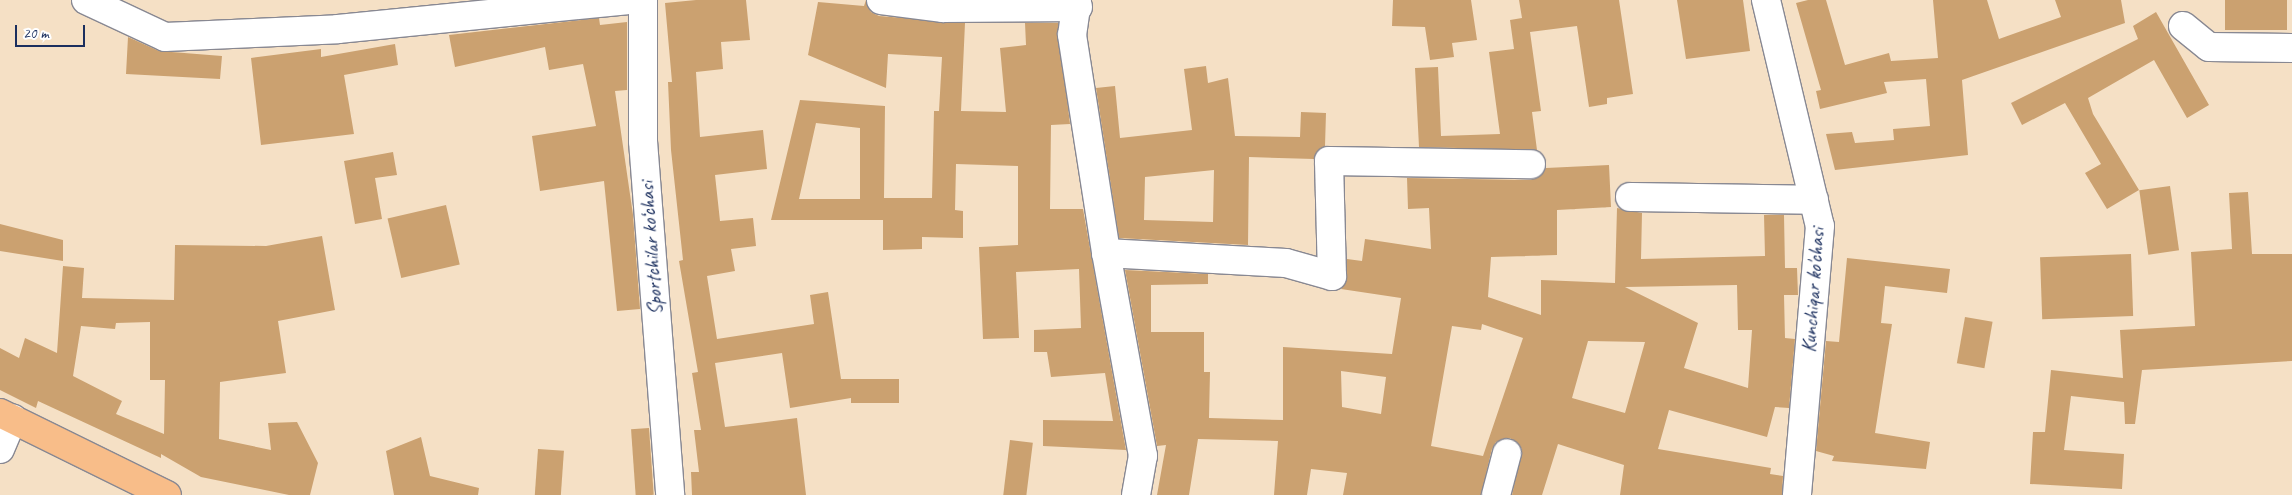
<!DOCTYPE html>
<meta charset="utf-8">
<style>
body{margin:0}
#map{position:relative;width:2292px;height:495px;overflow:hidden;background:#f5e0c5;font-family:Caveat,sans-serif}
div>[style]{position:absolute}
.building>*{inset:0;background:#cba170;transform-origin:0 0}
.roads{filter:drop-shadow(1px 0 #888892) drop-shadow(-1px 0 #888892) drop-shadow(0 1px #888892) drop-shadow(0 -1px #888892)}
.minor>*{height:28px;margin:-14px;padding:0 14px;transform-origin:14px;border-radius:14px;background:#fff}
.major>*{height:28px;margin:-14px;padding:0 14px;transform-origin:14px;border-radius:14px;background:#f8bd89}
span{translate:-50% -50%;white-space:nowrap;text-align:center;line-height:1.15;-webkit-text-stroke:5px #fff;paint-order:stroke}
.street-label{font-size:20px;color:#1b2f5e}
.scale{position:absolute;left:15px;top:25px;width:70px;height:22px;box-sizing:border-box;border:2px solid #1b2f5e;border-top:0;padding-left:6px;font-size:15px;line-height:18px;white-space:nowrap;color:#1b2f5e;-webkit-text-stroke:4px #fff;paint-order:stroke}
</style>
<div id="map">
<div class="building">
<div style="clip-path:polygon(696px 0,746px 0,750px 40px,721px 42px,723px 69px,696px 72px,700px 137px,763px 130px,767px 169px,715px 175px,720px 221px,753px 218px,756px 246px,731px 249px,735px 271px,707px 276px,717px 339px,814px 324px,810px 295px,828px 292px,841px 379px,899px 379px,899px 403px,851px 403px,851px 398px,790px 408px,782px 353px,715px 363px,725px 427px,797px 418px,806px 495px,692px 495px,691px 472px,699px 472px,694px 430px,701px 430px,692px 373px,698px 372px,679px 261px,683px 260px,671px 150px,668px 82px,672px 82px,665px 3px)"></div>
<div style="clip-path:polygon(evenodd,866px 0,871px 12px,879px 16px,965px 23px,961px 111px,1006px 112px,1000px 48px,1026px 45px,1025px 23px,1058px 23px,1070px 124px,1051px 125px,1050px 209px,1083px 209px,1126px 450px,1043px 446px,1043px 420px,1113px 421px,1105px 373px,1051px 377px,1047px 352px,1034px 352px,1034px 330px,1081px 328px,1079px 269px,1016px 272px,1019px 338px,983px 339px,979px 247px,1018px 245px,1018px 166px,956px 164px,955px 210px,963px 211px,963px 238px,922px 237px,922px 249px,883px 250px,883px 220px,771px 220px,800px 100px,885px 106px,884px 198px,932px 198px,934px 111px,939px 111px,942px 57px,888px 54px,886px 88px,808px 55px,818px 2px,864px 6px,866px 0,816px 123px,860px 128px,860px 199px,799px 199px,816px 123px)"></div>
<div style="clip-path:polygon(1393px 0,1471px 0,1477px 40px,1452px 43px,1454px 57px,1430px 60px,1425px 27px,1392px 26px)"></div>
<div style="clip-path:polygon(1519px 0,1619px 0,1633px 94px,1607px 98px,1607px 104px,1589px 107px,1577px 26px,1530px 32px,1541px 111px,1532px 112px,1537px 150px,1419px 147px,1415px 68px,1438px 67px,1441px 136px,1500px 134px,1489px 52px,1514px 49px,1510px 20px,1522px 18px)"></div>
<div style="clip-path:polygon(1677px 0,1743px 0,1750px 51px,1686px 59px)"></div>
<div style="clip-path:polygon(1808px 0,1826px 0,1845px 65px,1889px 53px,1891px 61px,1938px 58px,1933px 0,1987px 0,1999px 39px,2061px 17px,2055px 0,2121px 0,2125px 23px,1962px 80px,1968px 155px,1835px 170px,1826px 134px,1852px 132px,1855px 143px,1894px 140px,1893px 129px,1930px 126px,1926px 79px,1884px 82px,1887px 93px,1820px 109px,1816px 91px,1821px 90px,1796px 3px)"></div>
<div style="left:2225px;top:0;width:62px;height:30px"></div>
<div style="clip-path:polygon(2156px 12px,2209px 105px,2187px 118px,2154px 60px,2088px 98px,2093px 114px,2139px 190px,2107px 209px,2085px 173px,2101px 164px,2065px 103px,2022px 125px,2011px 103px,2138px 39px,2133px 26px)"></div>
<div style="clip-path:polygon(599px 18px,600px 25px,627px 22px,627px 90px,615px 91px,633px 215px,640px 309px,617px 311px,604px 181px,540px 191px,532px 136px,596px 126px,583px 64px,549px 70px,545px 47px,455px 67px,449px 35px)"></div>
<div style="clip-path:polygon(128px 37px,159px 51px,222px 56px,220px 79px,126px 74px)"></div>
<div style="clip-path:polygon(395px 44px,398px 65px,344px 75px,354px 134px,261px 145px,251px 58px,321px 49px,321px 57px)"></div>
<div style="clip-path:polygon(evenodd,1206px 66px,1208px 83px,1228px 78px,1235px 136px,1300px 137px,1301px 112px,1326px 113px,1325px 146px,1314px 159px,1249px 157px,1248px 245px,1119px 238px,1096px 88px,1115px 86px,1120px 138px,1192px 130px,1184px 69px,1206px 66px,1214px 170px,1213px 222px,1144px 220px,1145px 177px,1214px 170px)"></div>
<div style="clip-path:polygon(393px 152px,397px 175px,375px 178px,382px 219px,355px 224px,344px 161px)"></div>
<div style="clip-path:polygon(evenodd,1609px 165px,1611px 207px,1557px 210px,1557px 255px,1491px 257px,1488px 297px,1541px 315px,1541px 280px,1615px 283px,1617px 208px,1642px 213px,1641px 259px,1765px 256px,1764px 215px,1784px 215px,1785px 268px,1797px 268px,1798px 295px,1784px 295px,1785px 338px,1795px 339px,1789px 408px,1775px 407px,1767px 437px,1669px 410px,1658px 449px,1771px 468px,1770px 474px,1783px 476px,1782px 495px,1620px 495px,1624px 465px,1558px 444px,1542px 495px,1512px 495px,1522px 449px,1510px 438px,1496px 442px,1492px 449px,1481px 495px,1343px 495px,1347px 473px,1311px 469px,1307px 495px,1274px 495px,1278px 441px,1198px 439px,1189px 495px,1157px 495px,1166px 445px,1157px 446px,1125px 270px,1208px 274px,1208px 284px,1151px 285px,1151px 332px,1204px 332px,1204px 372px,1210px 372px,1209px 418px,1283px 420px,1283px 347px,1392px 354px,1401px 298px,1341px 289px,1346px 282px,1347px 259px,1362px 261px,1365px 239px,1431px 249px,1429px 208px,1408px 209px,1407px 178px,1531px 180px,1546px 168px,1609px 165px,1737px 285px,1738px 330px,1752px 330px,1748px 388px,1684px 368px,1698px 323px,1625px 287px,1737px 285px,1609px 165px,1482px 324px,1523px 338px,1483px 456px,1431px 446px,1452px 326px,1481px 330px,1482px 324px,1609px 165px,1588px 341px,1645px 342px,1625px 413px,1572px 398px,1588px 341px,1609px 165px,1341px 371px,1386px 377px,1381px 414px,1342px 407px,1341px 371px)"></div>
<div style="left:2170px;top:186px;width:65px;height:31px;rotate:82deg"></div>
<div style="clip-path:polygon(2248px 192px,2252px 254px,2292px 254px,2292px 361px,2142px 370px,2135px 424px,2125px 424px,2124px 402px,2071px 396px,2064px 450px,2124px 454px,2122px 489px,2030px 484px,2033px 432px,2045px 432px,2051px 370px,2123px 378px,2120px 330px,2195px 326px,2191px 252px,2232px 249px,2229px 193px)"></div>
<div style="left:446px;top:205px;width:61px;height:60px;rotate:77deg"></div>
<div style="clip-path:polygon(0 224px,63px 240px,63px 261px,0 251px)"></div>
<div style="clip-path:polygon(evenodd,322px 236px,335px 310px,278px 321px,286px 373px,220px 382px,219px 439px,271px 450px,268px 423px,297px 422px,318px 463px,310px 495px,289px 495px,201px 477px,161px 454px,161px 458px,38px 401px,36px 408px,0 390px,0 348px,19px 358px,25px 338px,57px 353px,63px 266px,84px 268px,82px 298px,174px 300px,175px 245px,266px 246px,322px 236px,150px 322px,150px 380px,165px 380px,164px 434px,116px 414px,122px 401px,73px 376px,81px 326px,115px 329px,116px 323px,150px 322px)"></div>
<div style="left:2131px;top:254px;width:62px;height:91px;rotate:88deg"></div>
<div style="clip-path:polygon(1847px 258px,1950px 269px,1947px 293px,1885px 286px,1881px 323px,1892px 324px,1875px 433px,1930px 442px,1926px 469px,1832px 461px,1834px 456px,1816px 451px,1826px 341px,1839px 342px)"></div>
<div style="left:1965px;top:317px;width:28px;height:47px;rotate:10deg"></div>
<div style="left:649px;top:428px;width:67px;height:18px;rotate:86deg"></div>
<div style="clip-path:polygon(421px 437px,430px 476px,479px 488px,478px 495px,394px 495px,386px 451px)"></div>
<div style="left:1010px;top:440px;width:23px;height:56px;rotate:7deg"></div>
<div style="left:538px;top:449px;width:26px;height:46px;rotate:4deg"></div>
</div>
<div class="roads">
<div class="minor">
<div style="left:86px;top:0;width:87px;rotate:25.1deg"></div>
<div style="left:165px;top:37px;width:173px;rotate:-2.6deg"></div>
<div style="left:338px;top:29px;width:290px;rotate:-5.7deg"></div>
<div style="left:643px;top:0;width:141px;rotate:90deg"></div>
<div style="left:643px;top:141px;width:355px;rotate:85.6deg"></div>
<div style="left:881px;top:0;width:63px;rotate:7.4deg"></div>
<div style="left:943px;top:8px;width:135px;rotate:-0.4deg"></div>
<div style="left:1077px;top:0;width:35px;rotate:98deg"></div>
<div style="left:1072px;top:35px;width:221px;rotate:81.1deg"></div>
<div style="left:1766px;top:0;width:232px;rotate:76.6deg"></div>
<div style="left:1820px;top:226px;width:270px;rotate:94.9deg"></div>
<div style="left:2183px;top:26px;width:33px;rotate:39deg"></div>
<div style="left:2209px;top:47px;width:83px;rotate:0.7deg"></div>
<div style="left:1630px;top:197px;width:184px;rotate:0.9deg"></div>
<div style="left:0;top:449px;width:33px;rotate:-67deg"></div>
<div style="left:1136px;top:495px;width:40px;rotate:-80deg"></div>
<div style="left:1143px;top:456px;width:206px;rotate:-100.3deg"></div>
<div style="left:1106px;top:253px;width:180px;rotate:3.2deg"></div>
<div style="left:1286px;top:263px;width:48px;rotate:15.8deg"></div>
<div style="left:1332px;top:276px;width:115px;rotate:-91.5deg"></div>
<div style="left:1329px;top:161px;width:202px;rotate:0.9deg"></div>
<div style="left:1496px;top:495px;width:43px;rotate:-75.3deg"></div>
</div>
<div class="major">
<div style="left:0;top:413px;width:186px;rotate:26.2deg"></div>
</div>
</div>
<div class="street-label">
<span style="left:651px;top:248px;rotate:-94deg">Sportchilar ko‘chasi</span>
<span style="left:1813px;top:290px;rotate:-86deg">Kunchiqar ko'chasi</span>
</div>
<div class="scale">20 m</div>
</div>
